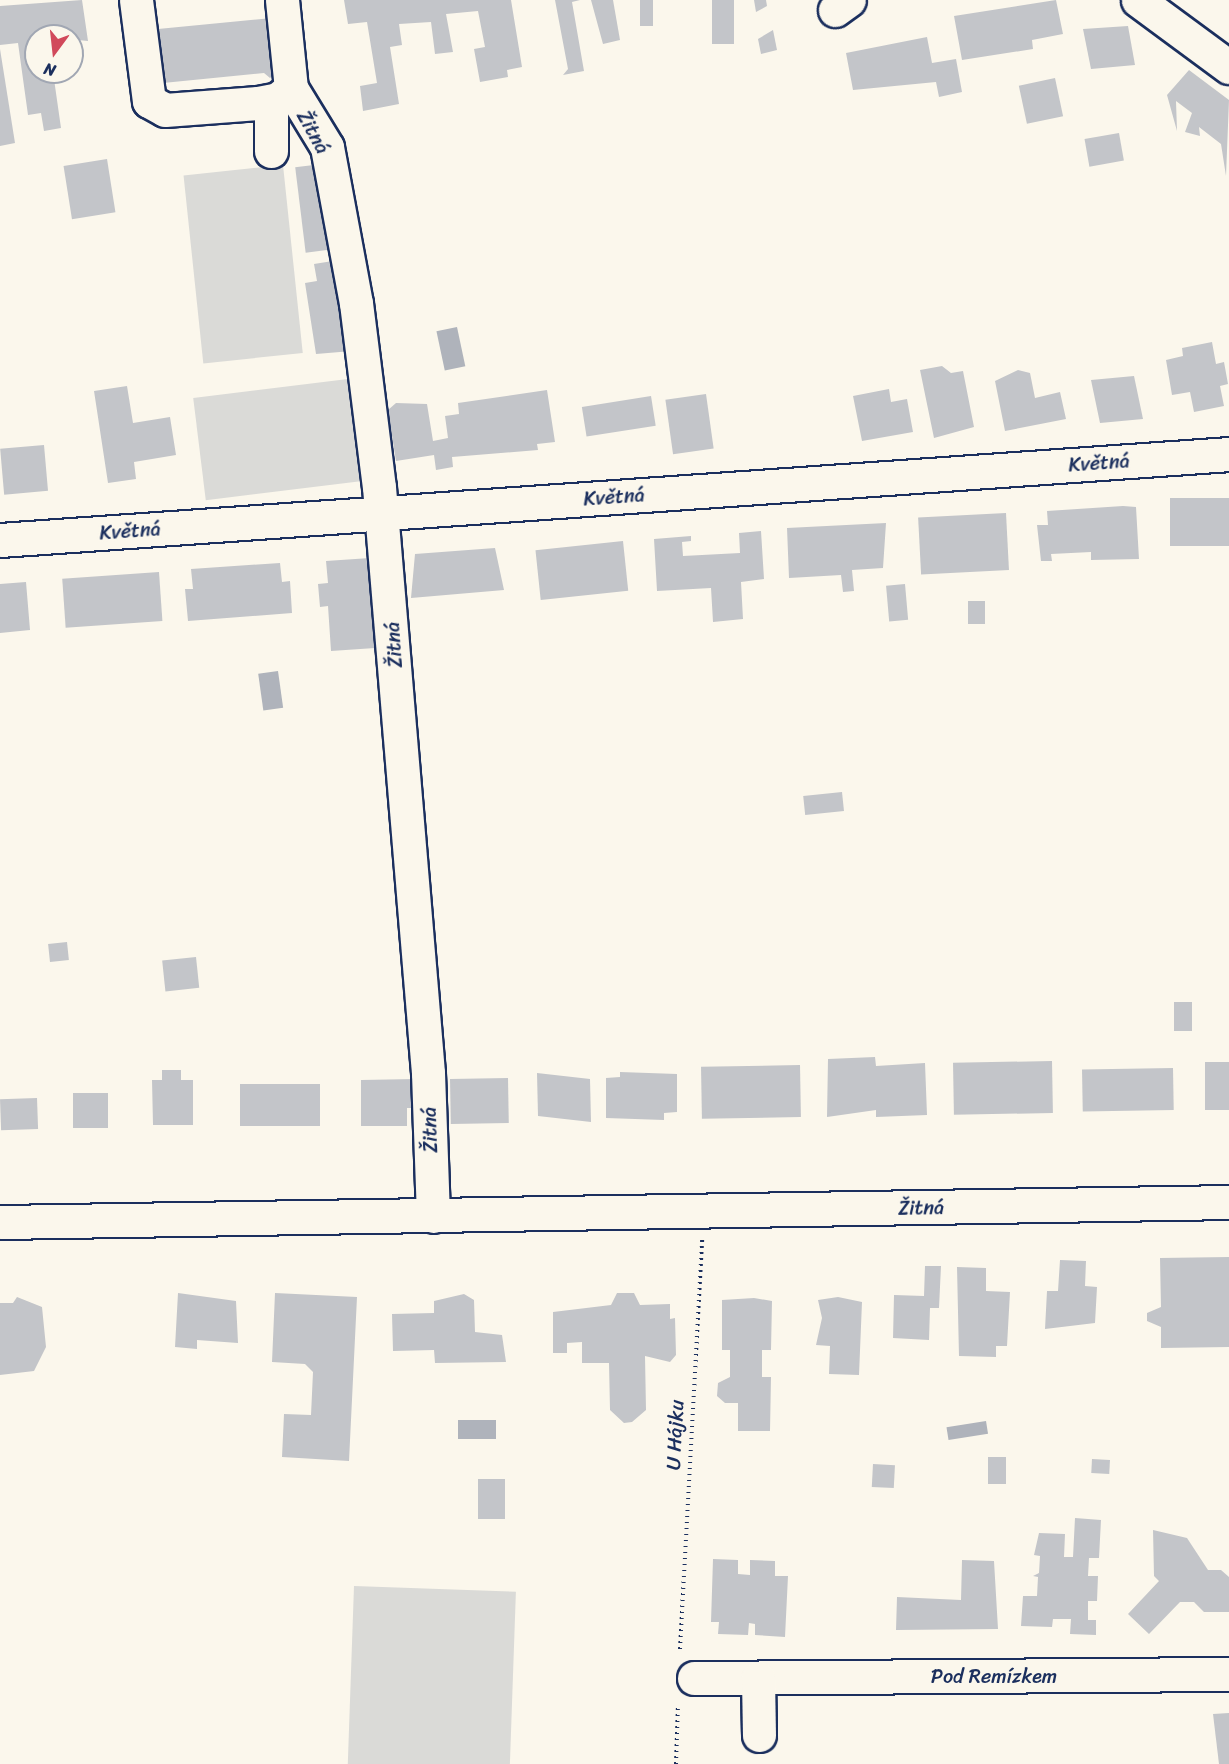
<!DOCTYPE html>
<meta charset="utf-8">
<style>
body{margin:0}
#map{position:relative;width:1229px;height:1764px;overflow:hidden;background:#fbf7ec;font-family:Sriracha,sans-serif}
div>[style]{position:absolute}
.green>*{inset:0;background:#dadad7;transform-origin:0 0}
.water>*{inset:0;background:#afb3bb;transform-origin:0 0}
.building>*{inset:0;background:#c3c5c9;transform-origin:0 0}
.path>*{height:4px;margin-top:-2px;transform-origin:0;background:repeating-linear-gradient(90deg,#1b2f5e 0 1.5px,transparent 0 6px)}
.roads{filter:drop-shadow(2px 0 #1b2f5e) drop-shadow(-2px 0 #1b2f5e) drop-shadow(0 2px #1b2f5e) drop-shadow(0 -2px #1b2f5e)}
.minor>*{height:33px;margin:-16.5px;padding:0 16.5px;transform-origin:16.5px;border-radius:16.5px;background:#fbf7ec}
span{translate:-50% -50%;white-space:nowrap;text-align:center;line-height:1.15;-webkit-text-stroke:4.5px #fbf7ec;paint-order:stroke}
.street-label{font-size:20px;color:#1b2f5e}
.north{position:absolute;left:24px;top:24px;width:60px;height:60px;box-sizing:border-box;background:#fbf7ec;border:2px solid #a1a7b3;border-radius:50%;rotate:195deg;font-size:16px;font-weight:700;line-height:24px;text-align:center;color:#1b2f5e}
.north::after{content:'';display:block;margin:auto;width:21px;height:27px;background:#d1495b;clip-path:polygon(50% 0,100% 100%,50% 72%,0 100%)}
</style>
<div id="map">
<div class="green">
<div style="left:283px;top:165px;width:189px;height:100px;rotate:84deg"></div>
<div style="left:356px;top:378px;width:103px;height:164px;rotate:83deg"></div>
<div style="left:354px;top:1586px;width:162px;height:179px;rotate:2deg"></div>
</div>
<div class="water">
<div style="left:457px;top:327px;width:40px;height:21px;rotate:78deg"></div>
<div style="left:278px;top:671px;width:37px;height:20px;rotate:82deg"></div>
<div style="left:458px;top:1420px;width:38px;height:19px"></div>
<div style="left:986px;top:1421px;width:13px;height:40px;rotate:81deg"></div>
</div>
<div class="building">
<div style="clip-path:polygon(82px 0,88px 41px,36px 36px,36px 72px,53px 72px,61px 128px,44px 131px,41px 113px,28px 115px,18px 43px,0 45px,0 6px)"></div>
<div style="clip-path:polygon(344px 0,511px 0,522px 67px,507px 70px,508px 77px,480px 82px,474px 49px,485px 47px,478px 11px,446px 14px,453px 52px,435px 54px,431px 22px,399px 24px,402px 45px,390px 47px,399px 104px,363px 111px,360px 86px,377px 83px,367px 22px,348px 24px)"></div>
<div style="clip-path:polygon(555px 0,580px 0,572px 2px,584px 71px,563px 75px,568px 69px)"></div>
<div style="clip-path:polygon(591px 0,613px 0,620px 40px,603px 44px)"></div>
<div style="left:640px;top:0;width:13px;height:26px"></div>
<div style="left:712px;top:0;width:22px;height:44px"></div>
<div style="clip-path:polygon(754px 0,766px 0,767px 6px,756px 12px)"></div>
<div style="clip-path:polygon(1056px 0,1063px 34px,1032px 40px,1033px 49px,962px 60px,954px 16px)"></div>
<div style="clip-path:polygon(272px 18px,277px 72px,270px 78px,264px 73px,163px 83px,158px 29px)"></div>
<div style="clip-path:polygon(1128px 26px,1135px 65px,1091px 69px,1083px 29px)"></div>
<div style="clip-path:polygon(773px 30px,777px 50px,761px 54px,758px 39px)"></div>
<div style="clip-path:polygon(927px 37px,932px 63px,956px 59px,962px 92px,939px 97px,936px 82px,853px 90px,846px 53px)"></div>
<div style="clip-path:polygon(0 49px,15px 143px,0 146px)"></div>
<div style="clip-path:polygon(1189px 70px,1229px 100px,1226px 176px,1221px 144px,1199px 127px,1200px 136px,1185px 132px,1192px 113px,1176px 101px,1177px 131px,1167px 95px)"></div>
<div style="left:1055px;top:78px;width:39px;height:37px;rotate:78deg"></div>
<div style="left:1119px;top:133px;width:28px;height:35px;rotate:80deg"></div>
<div style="left:107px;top:159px;width:54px;height:44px;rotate:81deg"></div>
<div style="left:322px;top:164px;width:86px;height:27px;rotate:83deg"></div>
<div style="clip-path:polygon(339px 260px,352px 351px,316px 354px,305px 283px,317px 281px,314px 264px)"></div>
<div style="clip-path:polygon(1212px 342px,1216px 364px,1224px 362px,1228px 384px,1220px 386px,1224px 406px,1194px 412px,1190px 392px,1172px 395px,1166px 360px,1183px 356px,1182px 348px)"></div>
<div style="clip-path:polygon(942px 366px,951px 373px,963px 371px,974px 427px,934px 438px,920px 370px)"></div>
<div style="clip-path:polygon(1018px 370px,1030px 373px,1035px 398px,1060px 392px,1066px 419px,1005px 431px,995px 381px)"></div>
<div style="clip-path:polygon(1134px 376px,1143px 419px,1100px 423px,1091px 380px)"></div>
<div style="clip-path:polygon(127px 386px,133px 423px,170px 417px,176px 455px,134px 462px,136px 479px,108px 483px,94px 391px)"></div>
<div style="clip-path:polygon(889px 389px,891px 402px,907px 399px,913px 432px,862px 441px,853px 396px)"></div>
<div style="clip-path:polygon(547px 390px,555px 442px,537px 444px,538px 450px,452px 457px,453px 467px,436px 470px,434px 455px,396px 461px,388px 410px,396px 403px,427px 404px,433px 441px,448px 438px,445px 416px,459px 414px,458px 403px)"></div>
<div style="left:706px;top:394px;width:55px;height:41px;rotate:82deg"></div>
<div style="left:651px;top:396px;width:30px;height:70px;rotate:81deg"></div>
<div style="left:44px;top:445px;width:46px;height:44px;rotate:85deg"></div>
<div style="left:1229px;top:498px;width:48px;height:59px;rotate:90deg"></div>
<div style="clip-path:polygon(1123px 506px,1136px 507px,1139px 559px,1091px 560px,1091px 552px,1051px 554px,1052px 561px,1041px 561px,1037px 525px,1048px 525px,1047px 511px)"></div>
<div style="left:1006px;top:513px;width:57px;height:88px;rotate:87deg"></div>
<div style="clip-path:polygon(886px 523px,883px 568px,852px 570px,854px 591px,843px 592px,841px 575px,789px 578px,787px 528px)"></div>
<div style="clip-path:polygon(761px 531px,764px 579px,741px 582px,743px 619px,713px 622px,711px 588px,657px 591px,654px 539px,691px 536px,691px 541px,682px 542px,683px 556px,740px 553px,739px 533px)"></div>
<div style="left:623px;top:541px;width:50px;height:88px;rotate:84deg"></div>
<div style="clip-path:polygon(495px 548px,504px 590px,411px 598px,415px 554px)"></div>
<div style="clip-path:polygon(370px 558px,375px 648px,331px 651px,328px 606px,320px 607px,318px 584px,328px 583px,326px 561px)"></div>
<div style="clip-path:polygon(280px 563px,282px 582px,290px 581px,292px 613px,188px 621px,185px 589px,193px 589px,191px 569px)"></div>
<div style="left:159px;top:572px;width:49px;height:97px;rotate:86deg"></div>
<div style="clip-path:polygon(26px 582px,30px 630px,0 633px,0 584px)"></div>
<div style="left:905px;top:584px;width:36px;height:19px;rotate:85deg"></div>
<div style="left:968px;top:601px;width:17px;height:23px"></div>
<div style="left:842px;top:792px;width:19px;height:39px;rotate:84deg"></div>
<div style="left:67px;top:942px;width:18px;height:19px;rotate:84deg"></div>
<div style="left:196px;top:957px;width:31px;height:34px;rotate:84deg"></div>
<div style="left:1174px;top:1002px;width:18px;height:29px"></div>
<div style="clip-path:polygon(875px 1057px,876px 1066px,925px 1063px,927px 1115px,876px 1117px,876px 1110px,827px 1117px,828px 1059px)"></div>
<div style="left:1052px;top:1061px;width:52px;height:99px;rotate:89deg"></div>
<div style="left:1229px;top:1062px;width:48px;height:24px;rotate:90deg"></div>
<div style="left:800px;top:1065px;width:52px;height:99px;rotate:89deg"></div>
<div style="left:1173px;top:1068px;width:42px;height:91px;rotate:89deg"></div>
<div style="clip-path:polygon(162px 1070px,181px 1070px,181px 1080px,193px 1080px,193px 1125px,153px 1125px,152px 1080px,162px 1080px)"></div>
<div style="clip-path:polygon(620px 1072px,677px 1074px,677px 1112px,664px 1113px,664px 1120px,606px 1118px,606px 1078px,620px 1077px)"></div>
<div style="clip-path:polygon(537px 1073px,590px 1079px,591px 1122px,538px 1116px)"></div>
<div style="left:508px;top:1078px;width:45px;height:58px;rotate:89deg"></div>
<div style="clip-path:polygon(415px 1079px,416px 1108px,407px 1108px,407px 1126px,361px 1126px,361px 1080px)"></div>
<div style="left:240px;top:1084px;width:80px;height:42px"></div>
<div style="left:73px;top:1093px;width:35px;height:35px"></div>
<div style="left:37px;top:1098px;width:31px;height:37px;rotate:88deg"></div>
<div style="clip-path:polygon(1229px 1257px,1229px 1347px,1161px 1348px,1161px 1327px,1147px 1321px,1147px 1313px,1161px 1307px,1160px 1258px)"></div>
<div style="clip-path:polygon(1060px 1260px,1086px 1261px,1085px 1286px,1097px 1287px,1095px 1323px,1045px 1329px,1047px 1291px,1058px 1291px)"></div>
<div style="clip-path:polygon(925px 1266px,941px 1266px,939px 1308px,930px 1308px,929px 1340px,893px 1338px,894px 1295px,924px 1296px)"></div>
<div style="clip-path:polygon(957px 1267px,986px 1268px,986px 1291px,1010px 1292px,1007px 1346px,996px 1346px,996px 1357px,959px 1356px)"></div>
<div style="clip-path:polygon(178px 1293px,236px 1301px,238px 1343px,197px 1340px,197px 1349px,175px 1347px)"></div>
<div style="clip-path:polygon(275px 1293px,357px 1297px,349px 1461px,282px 1457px,284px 1414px,311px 1415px,313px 1372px,305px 1364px,272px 1362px)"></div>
<div style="clip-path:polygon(617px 1293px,634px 1293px,640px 1305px,670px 1304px,670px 1319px,675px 1318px,676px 1355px,670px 1362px,645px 1356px,646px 1410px,632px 1422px,624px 1423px,610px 1410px,609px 1363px,582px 1363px,582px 1342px,567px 1343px,567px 1353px,553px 1353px,553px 1312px,611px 1305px)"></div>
<div style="clip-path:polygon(464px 1294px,474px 1300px,475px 1332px,502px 1335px,506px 1362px,435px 1363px,434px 1350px,393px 1351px,392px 1314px,434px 1313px,434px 1301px)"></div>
<div style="clip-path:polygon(17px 1297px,42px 1307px,46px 1347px,34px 1371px,0 1375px,0 1303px,13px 1303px)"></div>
<div style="clip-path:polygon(838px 1297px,862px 1302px,859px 1375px,829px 1374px,830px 1346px,816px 1345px,822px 1318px,818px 1300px)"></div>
<div style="clip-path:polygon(754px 1298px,772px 1301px,771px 1350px,762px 1350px,762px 1377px,771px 1377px,770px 1431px,738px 1431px,738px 1403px,725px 1403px,717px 1396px,718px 1383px,730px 1377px,730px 1350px,722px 1350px,722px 1300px)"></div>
<div style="left:988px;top:1457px;width:18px;height:27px"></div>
<div style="left:1092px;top:1459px;width:18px;height:14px;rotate:3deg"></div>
<div style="left:873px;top:1464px;width:22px;height:23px;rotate:3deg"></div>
<div style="left:478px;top:1479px;width:27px;height:40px"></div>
<div style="clip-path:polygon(1075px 1518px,1101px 1520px,1099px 1558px,1089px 1558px,1088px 1576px,1098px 1576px,1097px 1601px,1088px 1601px,1088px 1620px,1096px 1620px,1096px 1635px,1070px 1634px,1071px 1619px,1053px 1619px,1052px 1627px,1021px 1626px,1023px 1596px,1037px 1596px,1038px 1577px,1033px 1576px,1039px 1573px,1040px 1556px,1034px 1555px,1039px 1533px,1065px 1534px,1064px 1557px,1073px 1557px)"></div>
<div style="clip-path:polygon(1153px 1530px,1187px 1538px,1208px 1570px,1221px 1570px,1229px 1577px,1229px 1612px,1204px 1612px,1194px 1602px,1180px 1602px,1149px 1634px,1128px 1614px,1159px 1581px,1154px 1576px)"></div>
<div style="clip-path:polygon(713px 1559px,738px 1560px,738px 1574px,750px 1575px,750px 1560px,775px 1561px,775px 1576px,788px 1576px,785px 1637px,755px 1635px,755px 1624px,749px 1623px,748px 1635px,718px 1634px,719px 1622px,711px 1622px)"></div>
<div style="clip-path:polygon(962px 1560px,994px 1561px,998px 1629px,896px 1630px,897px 1597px,961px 1600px)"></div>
<div style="clip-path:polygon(1229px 1713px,1229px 1764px,1219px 1764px,1213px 1714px)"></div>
</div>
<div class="path">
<div style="left:680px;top:1649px;width:410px;rotate:-86.9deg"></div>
<div style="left:676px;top:1764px;width:59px;rotate:-88.1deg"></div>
</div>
<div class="roads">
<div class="minor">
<div style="left:136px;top:0;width:102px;rotate:82.7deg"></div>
<div style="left:149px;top:101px;width:18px;rotate:29deg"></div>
<div style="left:165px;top:110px;width:93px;rotate:-4.3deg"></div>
<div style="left:258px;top:103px;width:20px;rotate:-11deg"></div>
<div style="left:278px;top:99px;width:17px;rotate:-40deg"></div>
<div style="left:282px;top:0;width:88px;rotate:84.2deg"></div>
<div style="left:291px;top:88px;width:69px;rotate:58.6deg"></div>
<div style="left:327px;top:147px;width:159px;rotate:79.5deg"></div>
<div style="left:356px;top:303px;width:185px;rotate:82.9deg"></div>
<div style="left:379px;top:487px;width:588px;rotate:85.22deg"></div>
<div style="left:428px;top:1073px;width:143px;rotate:88deg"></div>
<div style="left:1138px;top:0;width:113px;rotate:36.4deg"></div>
<div style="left:835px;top:10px;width:17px;rotate:-36deg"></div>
<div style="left:271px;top:101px;width:50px;rotate:90deg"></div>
<div style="left:0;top:540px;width:1232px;rotate:-4deg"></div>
<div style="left:0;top:1222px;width:1229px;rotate:-0.93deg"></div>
<div style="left:694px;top:1678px;width:535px;rotate:-0.43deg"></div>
<div style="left:758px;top:1678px;width:57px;rotate:89deg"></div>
</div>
</div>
<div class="street-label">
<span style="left:313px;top:132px;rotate:61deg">Žitná</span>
<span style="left:1099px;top:463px;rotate:-4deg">Květná</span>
<span style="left:614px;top:497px;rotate:-4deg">Květná</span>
<span style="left:130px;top:531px;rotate:-4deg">Květná</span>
<span style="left:394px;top:645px;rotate:-94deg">Žitná</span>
<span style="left:430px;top:1130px;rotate:-92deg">Žitná</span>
<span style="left:921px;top:1208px;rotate:-1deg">Žitná</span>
<span style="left:675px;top:1435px;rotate:-87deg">U Hájku</span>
<span style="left:994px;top:1676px">Pod Remízkem</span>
</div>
<div class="north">N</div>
</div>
